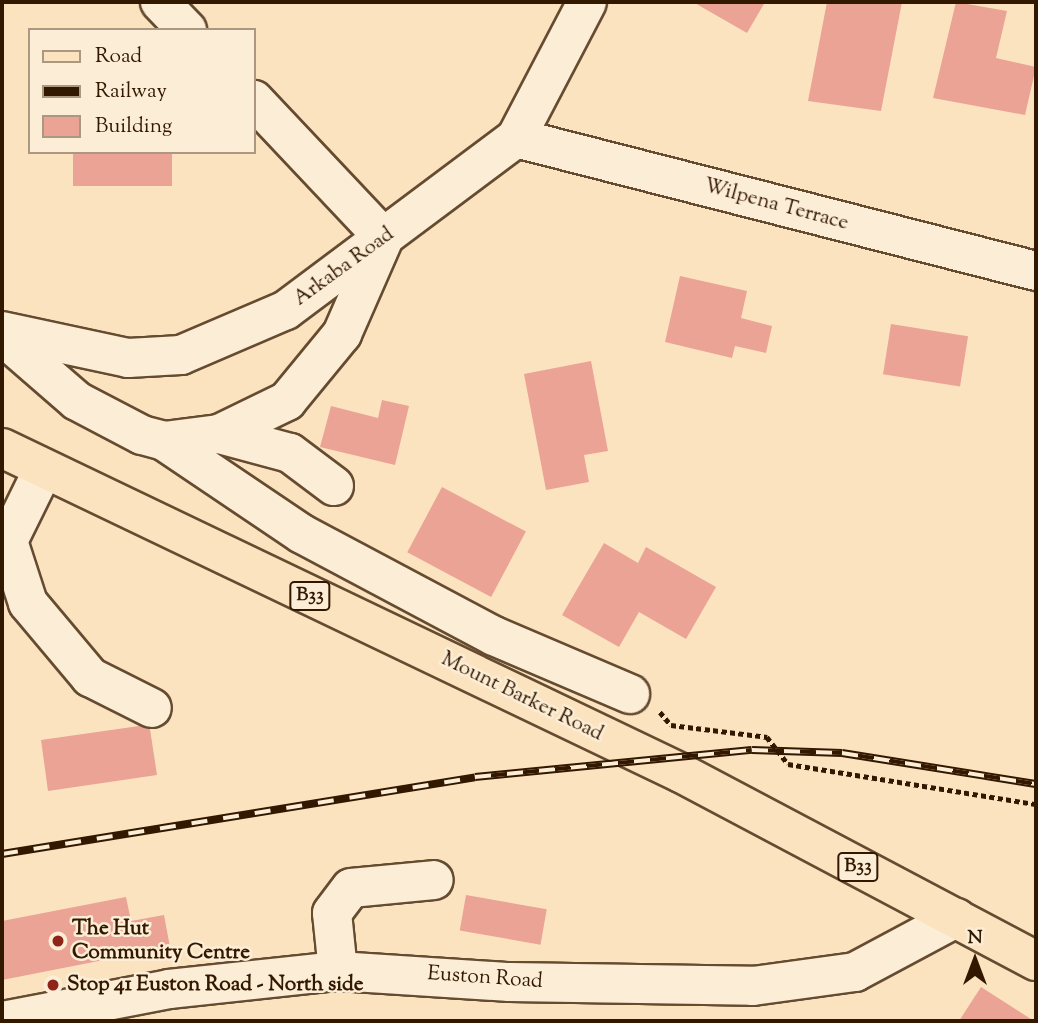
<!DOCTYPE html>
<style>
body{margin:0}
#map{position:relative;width:1038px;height:1023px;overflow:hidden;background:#fbe3c0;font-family:"Sorts Mill Goudy",serif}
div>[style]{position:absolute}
.building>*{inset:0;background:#eaa395;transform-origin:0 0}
.path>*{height:4.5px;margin-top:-2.25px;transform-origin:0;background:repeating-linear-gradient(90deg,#331800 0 5px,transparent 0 8.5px)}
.roads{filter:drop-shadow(2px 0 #654b30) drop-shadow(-2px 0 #654b30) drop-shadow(0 2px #654b30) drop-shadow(0 -2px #654b30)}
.minor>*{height:38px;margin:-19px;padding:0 19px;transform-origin:19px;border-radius:19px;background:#fcedd6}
.major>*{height:38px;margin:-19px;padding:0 19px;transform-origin:19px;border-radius:19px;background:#fbe3c0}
.rail>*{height:8px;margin-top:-4px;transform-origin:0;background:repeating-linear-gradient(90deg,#fcedd6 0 16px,#331800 0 32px);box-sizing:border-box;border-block:2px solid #331800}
.dots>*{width:19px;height:19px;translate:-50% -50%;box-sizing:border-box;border:4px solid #fcedd6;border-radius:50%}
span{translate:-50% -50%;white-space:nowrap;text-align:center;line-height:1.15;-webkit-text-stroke:5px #fcedd6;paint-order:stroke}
.shield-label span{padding:2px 5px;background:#fcedd6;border:2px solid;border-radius:5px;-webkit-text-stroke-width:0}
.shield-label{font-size:19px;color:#331800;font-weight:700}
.street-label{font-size:21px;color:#331800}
.poi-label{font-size:21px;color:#331800;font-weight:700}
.left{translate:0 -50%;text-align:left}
.frame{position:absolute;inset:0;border:4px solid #331800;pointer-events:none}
.legend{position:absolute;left:28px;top:28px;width:228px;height:126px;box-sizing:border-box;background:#fcedd6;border:2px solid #ac9880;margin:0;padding:9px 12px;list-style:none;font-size:21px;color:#331800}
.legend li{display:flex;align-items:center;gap:14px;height:35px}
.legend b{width:35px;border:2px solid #ac9880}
.north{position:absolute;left:940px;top:925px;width:70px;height:70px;-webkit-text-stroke:5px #fcedd6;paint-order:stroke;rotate:0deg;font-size:19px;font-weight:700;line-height:28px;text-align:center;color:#331800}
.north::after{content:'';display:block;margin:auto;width:24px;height:32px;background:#331800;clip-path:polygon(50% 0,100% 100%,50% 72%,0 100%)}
</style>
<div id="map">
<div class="building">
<div style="clip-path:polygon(693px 2px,765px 2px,747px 33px)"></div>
<div style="clip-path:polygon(827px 2px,902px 2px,881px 111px,808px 101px)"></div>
<div style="clip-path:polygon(956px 2px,1007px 11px,996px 58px,1036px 67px,1025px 115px,933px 98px)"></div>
<div style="left:73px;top:152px;width:99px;height:34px"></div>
<div style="clip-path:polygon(680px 276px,747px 291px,741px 318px,772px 326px,766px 353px,735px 346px,732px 358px,665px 342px)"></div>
<div style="left:891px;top:324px;width:78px;height:51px;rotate:9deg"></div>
<div style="clip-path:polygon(591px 361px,608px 451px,584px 455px,589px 482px,546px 490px,524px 374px)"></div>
<div style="clip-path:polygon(382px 400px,409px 406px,395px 465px,320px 447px,331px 406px,378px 418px)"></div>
<div style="left:442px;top:487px;width:95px;height:74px;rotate:28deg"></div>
<div style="clip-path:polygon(604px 543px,638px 563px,646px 547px,716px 587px,686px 639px,639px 612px,619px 647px,562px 615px)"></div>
<div style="clip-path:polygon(139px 726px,150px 729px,157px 775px,48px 791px,41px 740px)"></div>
<div style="left:466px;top:895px;width:82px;height:36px;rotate:10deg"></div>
<div style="clip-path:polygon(126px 897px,131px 921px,164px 915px,170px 947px,2px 980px,2px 921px)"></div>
<div style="clip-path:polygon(981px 987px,1034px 1021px,959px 1021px)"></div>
</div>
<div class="path">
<div style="left:660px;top:712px;width:17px;rotate:50deg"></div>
<div style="left:671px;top:725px;width:97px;rotate:7.1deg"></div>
<div style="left:767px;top:737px;width:34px;rotate:52deg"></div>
<div style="left:788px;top:764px;width:251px;rotate:9.2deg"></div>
</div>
<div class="roads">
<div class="minor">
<div style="left:160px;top:2px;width:39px;rotate:46deg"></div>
<div style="left:516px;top:138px;width:537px;rotate:14.35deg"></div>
<div style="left:2px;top:331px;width:129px;rotate:12.1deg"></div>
<div style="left:128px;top:358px;width:53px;rotate:-3.2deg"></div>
<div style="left:181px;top:355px;width:114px;rotate:-23.2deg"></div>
<div style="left:286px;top:310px;width:287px;rotate:-36.8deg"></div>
<div style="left:516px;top:138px;width:153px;rotate:-62.4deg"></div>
<div style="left:2px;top:336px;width:99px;rotate:40.9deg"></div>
<div style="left:77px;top:401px;width:73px;rotate:27.6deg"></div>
<div style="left:142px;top:435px;width:23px;rotate:15deg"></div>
<div style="left:164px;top:441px;width:55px;rotate:-7.3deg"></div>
<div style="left:219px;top:434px;width:73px;rotate:15deg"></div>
<div style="left:290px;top:453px;width:55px;rotate:36.9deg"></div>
<div style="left:219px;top:434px;width:76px;rotate:-25.9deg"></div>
<div style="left:287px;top:401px;width:87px;rotate:-50.6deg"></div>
<div style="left:342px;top:334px;width:105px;rotate:-66.4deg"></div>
<div style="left:384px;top:238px;width:190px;rotate:-133.3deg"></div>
<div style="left:164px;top:441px;width:166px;rotate:34deg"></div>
<div style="left:302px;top:534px;width:217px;rotate:28deg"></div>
<div style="left:494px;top:636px;width:148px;rotate:23.1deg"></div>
<div style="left:42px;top:472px;width:77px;rotate:116.2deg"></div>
<div style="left:8px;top:541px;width:65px;rotate:72.1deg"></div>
<div style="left:28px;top:603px;width:97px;rotate:50deg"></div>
<div style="left:90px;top:677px;width:69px;rotate:26.6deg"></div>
<div style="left:338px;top:971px;width:58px;rotate:-95.9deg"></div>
<div style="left:332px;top:913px;width:31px;rotate:-53deg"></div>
<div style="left:351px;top:888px;width:83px;rotate:-5.5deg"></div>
<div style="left:3px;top:1021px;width:169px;rotate:-10.9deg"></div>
<div style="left:169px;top:989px;width:170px;rotate:-6.1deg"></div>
<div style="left:338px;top:971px;width:172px;rotate:3.7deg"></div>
<div style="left:510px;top:982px;width:243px;rotate:0.9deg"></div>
<div style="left:753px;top:986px;width:103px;rotate:-7.8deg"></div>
<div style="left:855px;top:972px;width:115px;rotate:-28.1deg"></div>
</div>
<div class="major">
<div style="left:2px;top:448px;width:753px;rotate:25.58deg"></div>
<div style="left:681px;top:773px;width:402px;rotate:27.9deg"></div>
</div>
</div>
<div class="rail">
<div style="left:2px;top:854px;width:479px;rotate:-9.2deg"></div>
<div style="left:475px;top:777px;width:278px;rotate:-5.6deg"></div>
<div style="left:752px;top:750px;width:90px;rotate:1.9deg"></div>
<div style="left:842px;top:753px;width:196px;rotate:9.1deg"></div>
</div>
<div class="dots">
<div style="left:58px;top:941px;background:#8f2418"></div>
<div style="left:53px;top:985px;background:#8f2418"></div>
</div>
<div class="shield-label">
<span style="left:310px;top:596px">B33</span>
<span style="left:858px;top:867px">B33</span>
</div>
<div class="street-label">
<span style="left:776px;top:205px;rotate:15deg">Wilpena Terrace</span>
<span style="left:344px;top:267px;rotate:-36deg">Arkaba Road</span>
<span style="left:522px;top:697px;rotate:26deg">Mount Barker Road</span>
<span style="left:485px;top:978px;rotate:4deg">Euston Road</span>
</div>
<div class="poi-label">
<span class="left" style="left:72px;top:941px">The Hut<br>Community Centre</span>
<span class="left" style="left:67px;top:985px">Stop 41 Euston Road - North side</span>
</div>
<div class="frame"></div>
<ul class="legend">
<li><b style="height:9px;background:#fbe3c0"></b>Road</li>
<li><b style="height:9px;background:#331800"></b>Railway</li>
<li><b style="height:19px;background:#eaa395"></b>Building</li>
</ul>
<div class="north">N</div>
</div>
